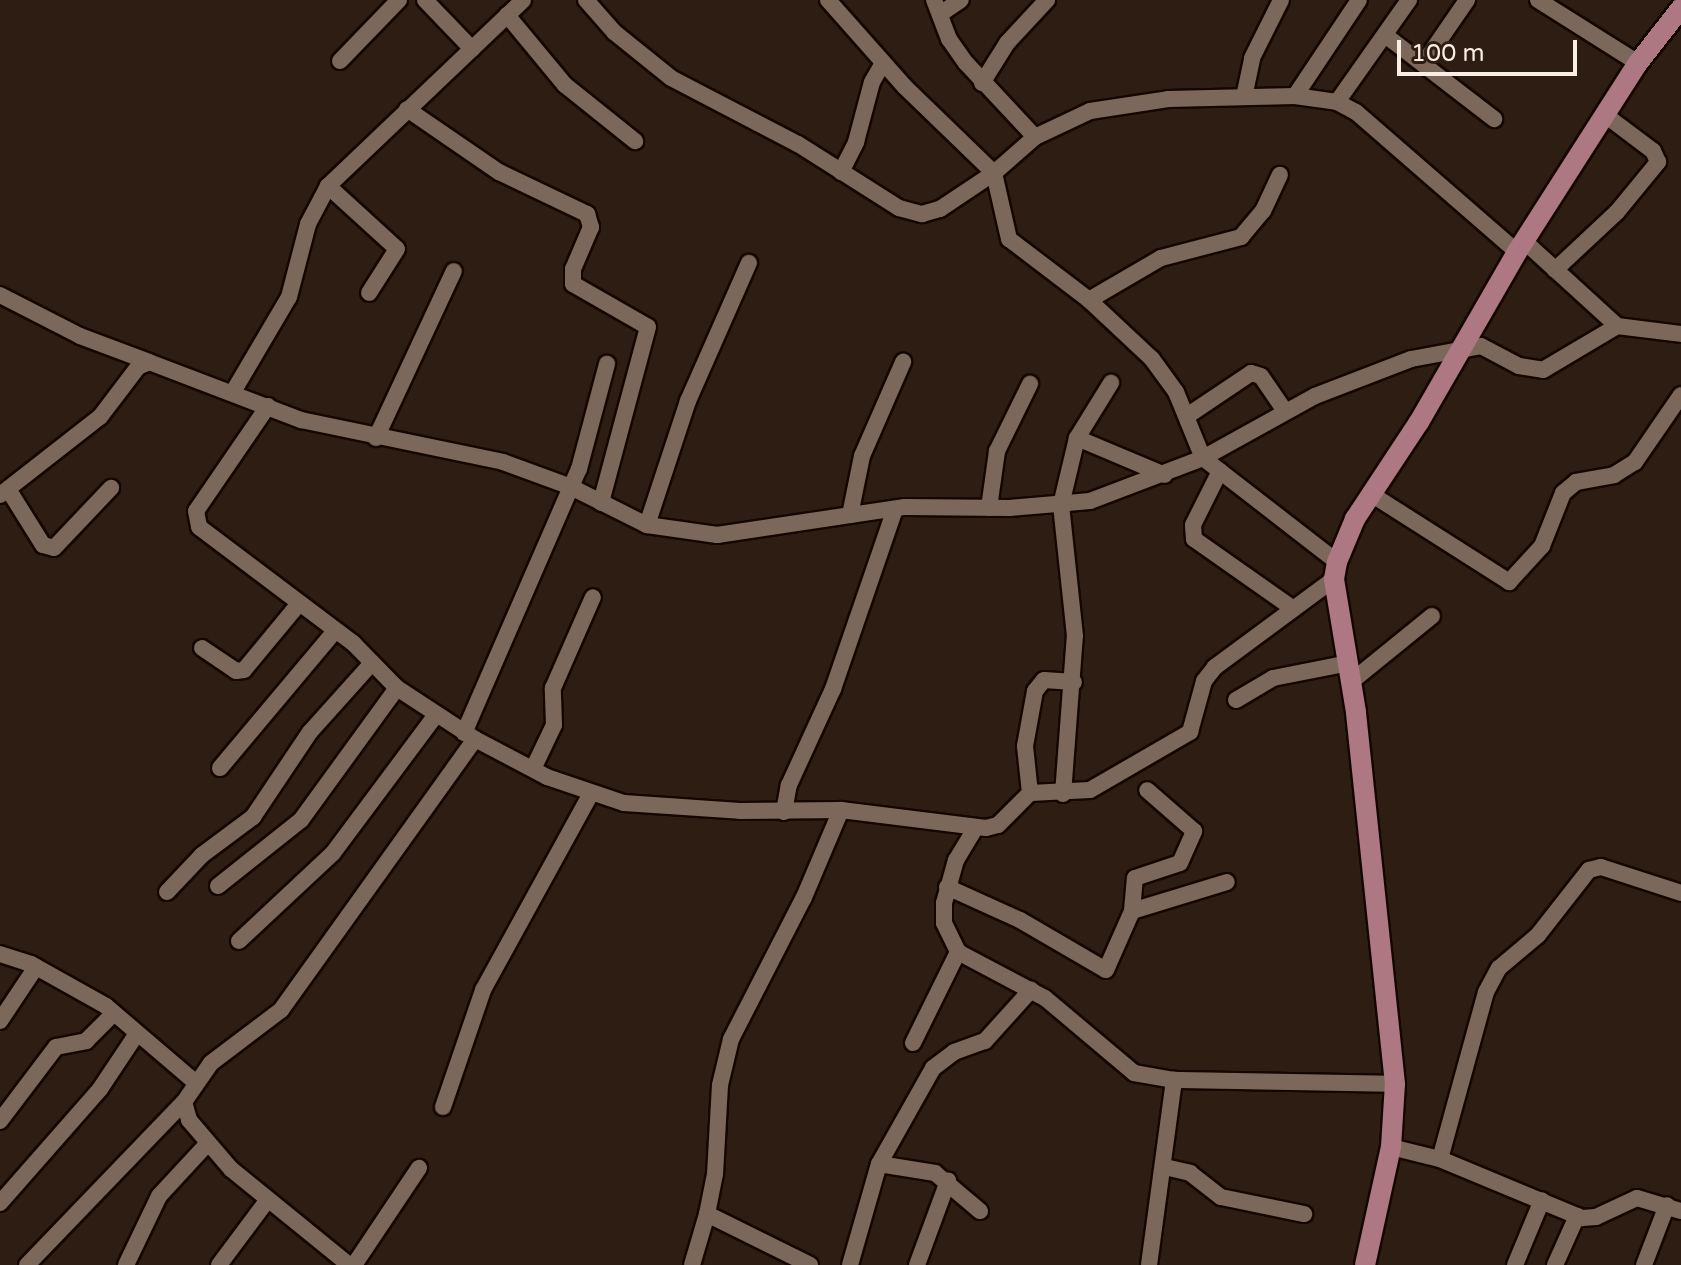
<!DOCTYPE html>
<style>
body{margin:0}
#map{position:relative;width:1681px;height:1265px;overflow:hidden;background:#2d1d12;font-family:"Varela Round",sans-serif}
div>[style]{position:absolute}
.roads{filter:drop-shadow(2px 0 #140701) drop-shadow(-2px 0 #140701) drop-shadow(0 2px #140701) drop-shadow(0 -2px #140701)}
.minor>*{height:16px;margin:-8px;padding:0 8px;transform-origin:8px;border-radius:8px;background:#7c685b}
.major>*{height:20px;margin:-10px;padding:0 10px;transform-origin:10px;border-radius:10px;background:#ad7882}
span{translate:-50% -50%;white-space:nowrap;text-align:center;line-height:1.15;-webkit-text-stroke:8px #2d1d12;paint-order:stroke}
.scale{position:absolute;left:1397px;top:40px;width:180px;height:36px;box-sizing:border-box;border:4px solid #f9eee6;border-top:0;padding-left:10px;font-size:24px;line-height:28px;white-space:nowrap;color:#f9eee6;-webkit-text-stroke:6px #2d1d12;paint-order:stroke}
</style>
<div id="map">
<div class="roads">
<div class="minor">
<div style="left:425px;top:0;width:68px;rotate:46.2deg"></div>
<div style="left:586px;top:0;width:43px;rotate:48.8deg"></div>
<div style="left:614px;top:32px;width:73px;rotate:38.9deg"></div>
<div style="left:671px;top:78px;width:143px;rotate:27.5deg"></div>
<div style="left:798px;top:144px;width:120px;rotate:32.4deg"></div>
<div style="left:899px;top:208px;width:24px;rotate:15deg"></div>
<div style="left:922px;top:214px;width:19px;rotate:-16deg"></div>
<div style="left:940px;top:209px;width:65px;rotate:-33.7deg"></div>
<div style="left:994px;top:173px;width:68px;rotate:77.2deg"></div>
<div style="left:1009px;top:239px;width:101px;rotate:37.3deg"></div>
<div style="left:1089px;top:300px;width:86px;rotate:43.1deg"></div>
<div style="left:1152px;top:359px;width:41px;rotate:54deg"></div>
<div style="left:1176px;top:392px;width:71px;rotate:67.8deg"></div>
<div style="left:1203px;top:458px;width:170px;rotate:37.8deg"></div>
<div style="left:828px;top:0;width:116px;rotate:48.5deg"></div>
<div style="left:905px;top:87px;width:124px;rotate:44deg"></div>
<div style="left:994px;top:173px;width:55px;rotate:-41.3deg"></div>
<div style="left:1035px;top:137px;width:61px;rotate:-25.3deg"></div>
<div style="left:1090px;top:111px;width:79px;rotate:-8.7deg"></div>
<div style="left:1168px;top:99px;width:127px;rotate:-1.4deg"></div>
<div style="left:1295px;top:96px;width:42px;rotate:8.1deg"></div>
<div style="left:1337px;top:102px;width:21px;rotate:28deg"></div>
<div style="left:1356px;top:112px;width:213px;rotate:41deg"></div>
<div style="left:934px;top:0;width:42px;rotate:69deg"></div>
<div style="left:949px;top:39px;width:29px;rotate:55deg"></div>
<div style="left:966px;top:63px;width:101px;rotate:47deg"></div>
<div style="left:1538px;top:0;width:118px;rotate:32.2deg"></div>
<div style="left:940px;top:14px;width:25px;rotate:-34deg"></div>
<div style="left:507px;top:15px;width:91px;rotate:50.4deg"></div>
<div style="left:565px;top:85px;width:90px;rotate:38.7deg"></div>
<div style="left:1385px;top:35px;width:138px;rotate:37.6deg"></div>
<div style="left:340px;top:61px;width:85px;rotate:-46deg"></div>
<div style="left:1423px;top:64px;width:78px;rotate:-55.5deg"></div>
<div style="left:982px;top:83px;width:47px;rotate:-58deg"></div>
<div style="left:1007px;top:43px;width:59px;rotate:-47.1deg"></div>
<div style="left:1295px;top:96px;width:115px;rotate:-56.3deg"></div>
<div style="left:1244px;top:97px;width:40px;rotate:-78deg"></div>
<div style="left:1252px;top:58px;width:65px;rotate:-63.4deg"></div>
<div style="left:1337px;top:102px;width:125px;rotate:-54.8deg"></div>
<div style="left:407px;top:109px;width:112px;rotate:34.4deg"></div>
<div style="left:499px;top:172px;width:98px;rotate:25.5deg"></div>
<div style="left:587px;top:214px;width:14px;rotate:73deg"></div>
<div style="left:591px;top:227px;width:46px;rotate:113.2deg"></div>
<div style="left:573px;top:269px;width:15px;rotate:90deg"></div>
<div style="left:573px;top:284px;width:86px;rotate:29.8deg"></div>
<div style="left:648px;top:327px;width:182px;rotate:105deg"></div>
<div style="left:841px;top:172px;width:34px;rotate:-63deg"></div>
<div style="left:856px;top:142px;width:62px;rotate:-75.1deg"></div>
<div style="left:872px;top:82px;width:22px;rotate:-60deg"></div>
<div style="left:328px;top:186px;width:93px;rotate:42.4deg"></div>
<div style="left:397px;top:249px;width:52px;rotate:122.5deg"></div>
<div style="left:1524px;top:241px;width:126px;rotate:42.4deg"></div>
<div style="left:1555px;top:270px;width:85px;rotate:-43.1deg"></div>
<div style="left:1617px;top:212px;width:65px;rotate:-50.6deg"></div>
<div style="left:1658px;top:162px;width:12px;rotate:-114deg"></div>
<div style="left:1653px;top:151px;width:60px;rotate:-143.1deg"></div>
<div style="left:0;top:295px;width:90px;rotate:27.1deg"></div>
<div style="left:80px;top:336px;width:74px;rotate:20.6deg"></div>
<div style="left:1089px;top:300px;width:83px;rotate:-30.3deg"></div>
<div style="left:1161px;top:258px;width:83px;rotate:-14.7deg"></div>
<div style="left:1241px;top:237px;width:34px;rotate:-50deg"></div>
<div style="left:1263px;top:211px;width:40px;rotate:-65deg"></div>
<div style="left:233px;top:392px;width:110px;rotate:-59.5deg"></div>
<div style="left:289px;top:297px;width:75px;rotate:-75.4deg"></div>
<div style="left:308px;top:224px;width:43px;rotate:-62.2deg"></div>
<div style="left:328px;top:186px;width:269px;rotate:-43.6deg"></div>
<div style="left:268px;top:406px;width:127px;rotate:124.4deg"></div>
<div style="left:196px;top:511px;width:16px;rotate:79deg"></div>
<div style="left:199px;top:527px;width:194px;rotate:37deg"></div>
<div style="left:354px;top:644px;width:62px;rotate:45.7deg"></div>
<div style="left:397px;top:688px;width:93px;rotate:33.2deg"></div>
<div style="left:1187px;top:416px;width:77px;rotate:-33.9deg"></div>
<div style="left:1251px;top:373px;width:10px;rotate:17deg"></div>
<div style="left:1261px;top:376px;width:42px;rotate:55.6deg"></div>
<div style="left:376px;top:438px;width:184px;rotate:-65deg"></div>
<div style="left:1077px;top:438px;width:95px;rotate:22.8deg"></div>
<div style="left:1220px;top:471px;width:60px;rotate:116.6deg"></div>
<div style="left:1193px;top:525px;width:14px;rotate:86deg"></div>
<div style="left:1194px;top:539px;width:120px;rotate:35.1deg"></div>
<div style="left:8px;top:489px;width:66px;rotate:58deg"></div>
<div style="left:43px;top:545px;width:11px;rotate:15deg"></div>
<div style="left:54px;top:548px;width:83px;rotate:-46.5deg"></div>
<div style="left:1371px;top:494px;width:164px;rotate:32.5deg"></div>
<div style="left:1509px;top:582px;width:49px;rotate:-47.5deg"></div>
<div style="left:1542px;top:546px;width:57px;rotate:-68.4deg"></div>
<div style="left:1563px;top:493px;width:17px;rotate:-40deg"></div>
<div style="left:1576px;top:482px;width:39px;rotate:-10deg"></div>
<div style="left:1614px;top:475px;width:25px;rotate:-32deg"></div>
<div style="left:1635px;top:462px;width:81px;rotate:-55.5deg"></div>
<div style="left:0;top:495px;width:127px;rotate:-38deg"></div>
<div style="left:100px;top:417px;width:63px;rotate:-52.8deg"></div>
<div style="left:138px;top:367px;width:12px;rotate:-24deg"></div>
<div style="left:149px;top:362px;width:163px;rotate:20.9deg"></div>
<div style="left:301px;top:420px;width:206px;rotate:11.7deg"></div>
<div style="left:503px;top:462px;width:72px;rotate:20.2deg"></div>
<div style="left:571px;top:487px;width:85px;rotate:26.6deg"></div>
<div style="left:647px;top:525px;width:71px;rotate:8.1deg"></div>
<div style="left:717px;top:535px;width:190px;rotate:-8.5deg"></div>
<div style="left:905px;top:507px;width:104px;rotate:0.6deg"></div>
<div style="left:1009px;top:508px;width:81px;rotate:-4.9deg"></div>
<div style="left:1090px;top:501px;width:121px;rotate:-20.8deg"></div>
<div style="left:1203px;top:458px;width:128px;rotate:-29deg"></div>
<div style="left:1315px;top:396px;width:103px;rotate:-21.1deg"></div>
<div style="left:1411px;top:359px;width:71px;rotate:-10.5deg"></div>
<div style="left:1481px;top:346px;width:43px;rotate:27.8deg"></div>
<div style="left:1519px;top:366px;width:24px;rotate:9deg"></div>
<div style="left:1543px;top:370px;width:86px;rotate:-30.7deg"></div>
<div style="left:1617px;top:326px;width:64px;rotate:7.1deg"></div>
<div style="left:989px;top:508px;width:58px;rotate:-82deg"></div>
<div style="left:997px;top:451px;width:75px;rotate:-63.8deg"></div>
<div style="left:850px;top:515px;width:60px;rotate:-78.5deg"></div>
<div style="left:862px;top:456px;width:103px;rotate:-66.4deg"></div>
<div style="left:647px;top:525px;width:131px;rotate:-71.7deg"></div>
<div style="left:688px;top:401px;width:151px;rotate:-66.2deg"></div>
<div style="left:202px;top:648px;width:41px;rotate:34.1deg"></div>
<div style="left:236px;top:671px;width:8px;rotate:-7deg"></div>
<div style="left:244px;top:670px;width:83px;rotate:-50.4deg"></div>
<div style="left:1352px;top:681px;width:103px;rotate:-39.1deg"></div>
<div style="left:1236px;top:700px;width:43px;rotate:-30.7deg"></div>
<div style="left:1273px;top:678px;width:77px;rotate:-11.2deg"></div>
<div style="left:464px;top:733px;width:288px;rotate:-66.5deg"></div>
<div style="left:579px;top:469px;width:109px;rotate:-75.1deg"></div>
<div style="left:220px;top:768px;width:179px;rotate:-50deg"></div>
<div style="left:533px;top:769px;width:49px;rotate:-64.5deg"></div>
<div style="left:554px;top:725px;width:37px;rotate:-92deg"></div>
<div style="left:553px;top:688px;width:99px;rotate:-66.3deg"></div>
<div style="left:1030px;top:793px;width:47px;rotate:-96.1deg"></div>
<div style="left:1025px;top:746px;width:56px;rotate:-79.7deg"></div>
<div style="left:1035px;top:691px;width:14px;rotate:-51deg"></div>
<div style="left:1044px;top:680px;width:30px;rotate:4deg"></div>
<div style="left:1063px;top:794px;width:158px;rotate:-85.7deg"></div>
<div style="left:1075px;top:636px;width:132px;rotate:-96.1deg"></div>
<div style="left:1061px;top:505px;width:69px;rotate:-76.6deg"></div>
<div style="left:1077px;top:438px;width:65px;rotate:-58.3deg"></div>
<div style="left:841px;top:810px;width:146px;rotate:7.1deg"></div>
<div style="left:986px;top:828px;width:12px;rotate:-14deg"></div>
<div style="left:998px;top:825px;width:45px;rotate:-45deg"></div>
<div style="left:1030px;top:793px;width:60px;rotate:-2.9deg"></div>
<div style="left:1090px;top:790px;width:116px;rotate:-30.1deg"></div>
<div style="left:1190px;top:732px;width:53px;rotate:-74.6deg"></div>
<div style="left:1204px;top:681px;width:18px;rotate:-52deg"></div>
<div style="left:1215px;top:667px;width:148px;rotate:-36.5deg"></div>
<div style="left:784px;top:812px;width:27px;rotate:-80deg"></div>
<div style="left:789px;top:785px;width:106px;rotate:-65.4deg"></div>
<div style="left:833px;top:689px;width:190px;rotate:-71deg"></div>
<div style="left:976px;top:827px;width:39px;rotate:121deg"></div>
<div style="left:956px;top:860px;width:45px;rotate:105.6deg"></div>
<div style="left:944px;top:903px;width:20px;rotate:90deg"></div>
<div style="left:944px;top:923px;width:32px;rotate:64deg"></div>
<div style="left:958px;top:952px;width:98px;rotate:27.9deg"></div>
<div style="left:1045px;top:998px;width:116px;rotate:40.1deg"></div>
<div style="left:1134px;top:1073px;width:41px;rotate:9.9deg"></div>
<div style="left:218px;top:886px;width:106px;rotate:-38.5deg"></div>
<div style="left:301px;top:820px;width:163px;rotate:-54deg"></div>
<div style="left:947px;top:887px;width:80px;rotate:24.3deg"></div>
<div style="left:1020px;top:920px;width:99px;rotate:30.2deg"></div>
<div style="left:1106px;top:970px;width:64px;rotate:-66.2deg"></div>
<div style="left:1132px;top:911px;width:99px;rotate:-17deg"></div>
<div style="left:167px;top:892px;width:51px;rotate:-46.6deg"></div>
<div style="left:202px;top:855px;width:64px;rotate:-36.7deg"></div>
<div style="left:253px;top:817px;width:102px;rotate:-56.2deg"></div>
<div style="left:310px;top:732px;width:93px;rotate:-48.1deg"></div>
<div style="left:1132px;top:911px;width:33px;rotate:-85deg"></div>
<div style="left:1135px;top:878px;width:47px;rotate:-18.4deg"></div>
<div style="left:1180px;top:863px;width:35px;rotate:-66deg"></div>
<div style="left:1194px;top:831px;width:62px;rotate:-138.9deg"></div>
<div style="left:239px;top:941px;width:129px;rotate:-43.1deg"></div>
<div style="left:333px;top:853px;width:171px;rotate:-53.3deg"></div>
<div style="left:0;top:954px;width:33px;rotate:18deg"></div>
<div style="left:31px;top:964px;width:86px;rotate:29.2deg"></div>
<div style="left:106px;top:1006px;width:117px;rotate:40.5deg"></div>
<div style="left:0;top:1021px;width:65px;rotate:-56.3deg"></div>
<div style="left:913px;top:1043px;width:102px;rotate:-63.7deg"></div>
<div style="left:184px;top:1102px;width:19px;rotate:74deg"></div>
<div style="left:189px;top:1120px;width:65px;rotate:49.4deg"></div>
<div style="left:231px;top:1169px;width:152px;rotate:39.1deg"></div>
<div style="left:443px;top:1107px;width:124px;rotate:-71.1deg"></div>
<div style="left:483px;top:990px;width:222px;rotate:-61.2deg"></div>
<div style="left:0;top:1121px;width:93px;rotate:-52.9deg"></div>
<div style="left:56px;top:1047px;width:31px;rotate:-11deg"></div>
<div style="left:86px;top:1041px;width:37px;rotate:-45deg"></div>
<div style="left:1391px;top:1147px;width:50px;rotate:13.8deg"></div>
<div style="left:1440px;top:1159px;width:173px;rotate:-74.6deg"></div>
<div style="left:1486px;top:992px;width:27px;rotate:-62deg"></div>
<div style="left:1499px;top:968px;width:51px;rotate:-40.2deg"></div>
<div style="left:1538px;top:935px;width:83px;rotate:-51.9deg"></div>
<div style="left:1589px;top:870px;width:12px;rotate:-14deg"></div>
<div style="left:1601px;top:867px;width:84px;rotate:18deg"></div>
<div style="left:1440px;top:1159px;width:154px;rotate:22.6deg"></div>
<div style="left:1582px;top:1218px;width:14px;rotate:-4deg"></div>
<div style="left:1596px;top:1217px;width:45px;rotate:-24.9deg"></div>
<div style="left:1637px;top:1198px;width:46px;rotate:16.5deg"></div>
<div style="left:879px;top:1164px;width:57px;rotate:9.1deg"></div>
<div style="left:935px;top:1173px;width:59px;rotate:40.2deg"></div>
<div style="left:1165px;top:1167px;width:26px;rotate:13deg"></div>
<div style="left:1190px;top:1173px;width:39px;rotate:38deg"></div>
<div style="left:1221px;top:1197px;width:85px;rotate:11.6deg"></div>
<div style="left:0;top:1203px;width:152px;rotate:-48.7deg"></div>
<div style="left:100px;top:1089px;width:65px;rotate:-56.3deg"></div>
<div style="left:27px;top:1265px;width:226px;rotate:-46.1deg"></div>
<div style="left:184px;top:1102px;width:47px;rotate:-55.3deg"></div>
<div style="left:211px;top:1063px;width:88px;rotate:-37.1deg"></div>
<div style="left:281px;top:1010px;width:333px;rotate:-54.4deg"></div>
<div style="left:475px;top:739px;width:81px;rotate:27.8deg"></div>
<div style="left:547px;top:777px;width:81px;rotate:18.7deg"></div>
<div style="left:624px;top:803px;width:116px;rotate:3.9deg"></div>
<div style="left:740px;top:811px;width:101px;rotate:-0.6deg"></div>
<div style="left:841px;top:810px;width:95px;rotate:113deg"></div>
<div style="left:804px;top:897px;width:160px;rotate:117.2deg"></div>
<div style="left:731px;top:1039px;width:47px;rotate:103.4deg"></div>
<div style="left:720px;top:1085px;width:89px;rotate:93.2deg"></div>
<div style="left:715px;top:1174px;width:41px;rotate:101.3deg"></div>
<div style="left:707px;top:1214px;width:115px;rotate:26.3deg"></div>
<div style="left:126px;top:1265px;width:76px;rotate:-64.4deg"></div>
<div style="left:159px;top:1196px;width:72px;rotate:-47.2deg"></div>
<div style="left:219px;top:1265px;width:79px;rotate:-53.3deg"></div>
<div style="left:354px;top:1265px;width:117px;rotate:-56.2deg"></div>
<div style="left:692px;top:1265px;width:53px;rotate:-73.6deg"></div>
<div style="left:850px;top:1265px;width:105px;rotate:-74deg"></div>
<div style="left:879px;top:1164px;width:110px;rotate:-60.6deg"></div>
<div style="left:933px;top:1068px;width:26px;rotate:-37deg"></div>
<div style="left:954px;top:1052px;width:33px;rotate:-20deg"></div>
<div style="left:985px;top:1041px;width:69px;rotate:-48deg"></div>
<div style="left:917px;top:1265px;width:90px;rotate:-69.7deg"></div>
<div style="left:1149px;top:1265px;width:187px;rotate:-82.3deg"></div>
<div style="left:1174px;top:1080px;width:221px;rotate:1deg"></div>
<div style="left:1515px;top:1265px;width:70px;rotate:-67.4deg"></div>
<div style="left:1555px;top:1265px;width:54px;rotate:-65.8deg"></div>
<div style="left:1644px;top:1265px;width:64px;rotate:-69deg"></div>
</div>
<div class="major">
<div style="left:1365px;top:1265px;width:121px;rotate:-77.6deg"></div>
<div style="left:1391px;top:1147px;width:63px;rotate:-86.4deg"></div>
<div style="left:1395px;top:1084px;width:374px;rotate:-96deg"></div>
<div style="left:1356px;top:712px;width:135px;rotate:-99.4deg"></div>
<div style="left:1334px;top:579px;width:17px;rotate:-80deg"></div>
<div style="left:1337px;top:562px;width:47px;rotate:-67.3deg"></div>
<div style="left:1355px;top:519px;width:116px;rotate:-56.6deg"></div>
<div style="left:1419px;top:422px;width:196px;rotate:-60deg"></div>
<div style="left:1517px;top:252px;width:224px;rotate:-57.4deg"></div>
<div style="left:1638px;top:63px;width:70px;rotate:-52deg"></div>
</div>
</div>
<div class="scale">100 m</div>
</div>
